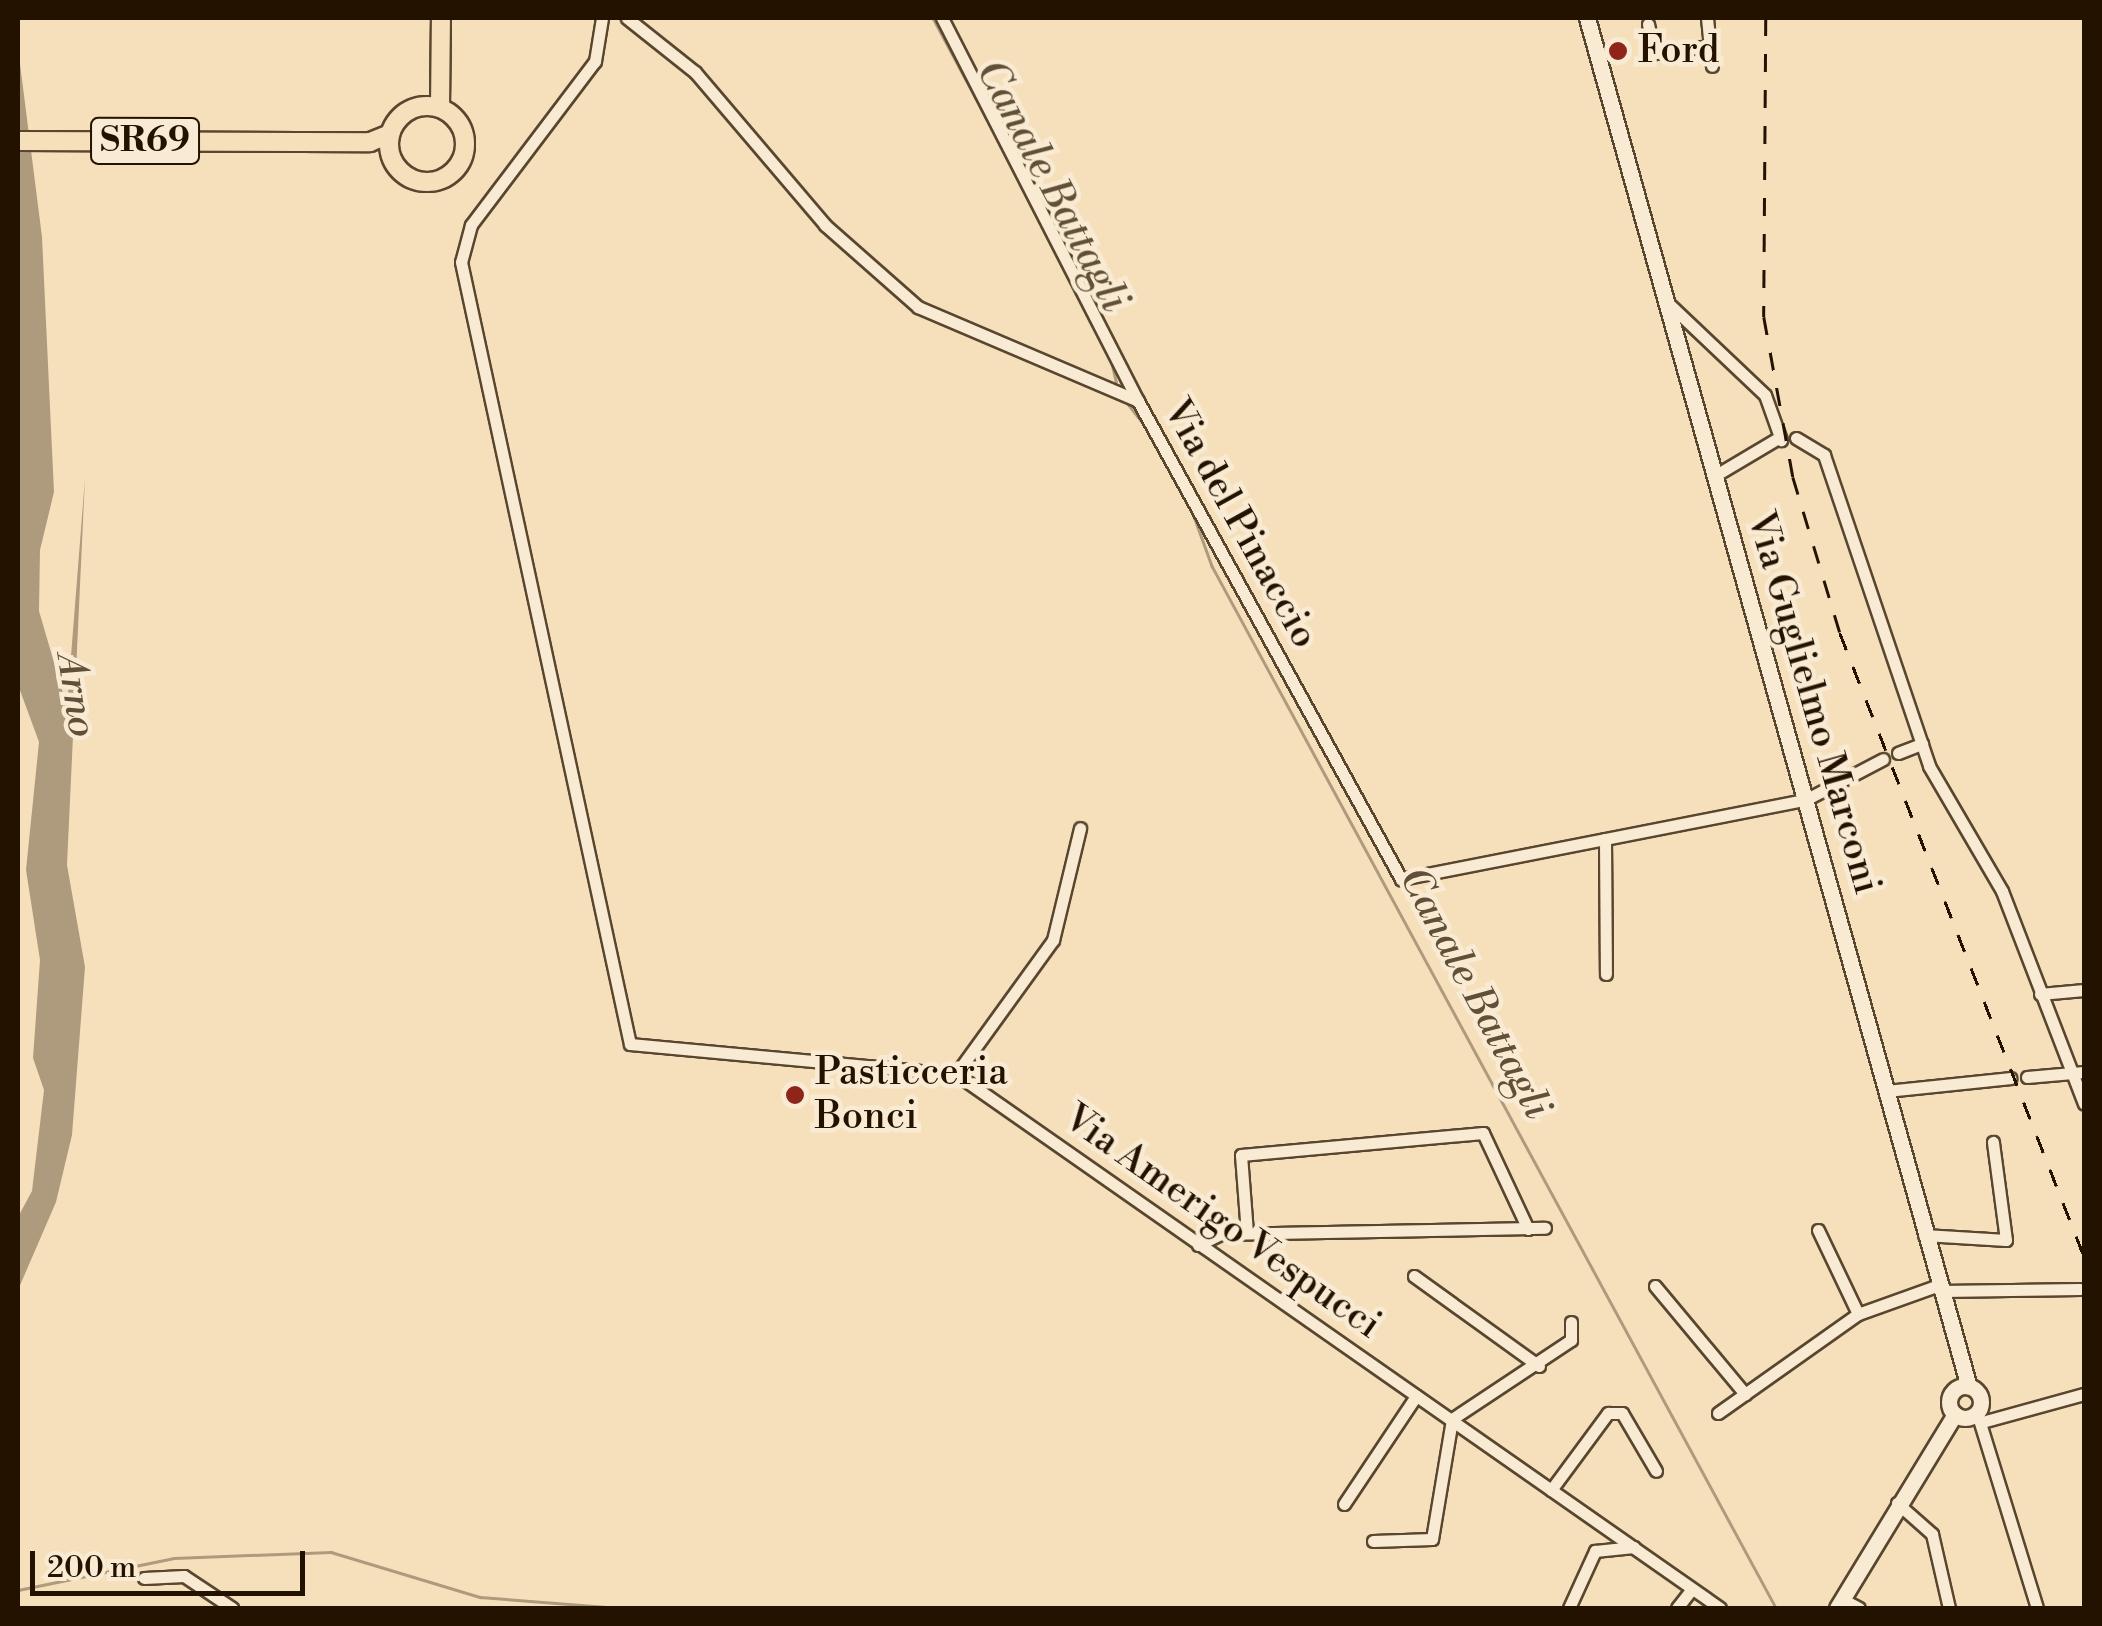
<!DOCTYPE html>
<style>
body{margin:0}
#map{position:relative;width:2102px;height:1626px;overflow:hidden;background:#f6e0bc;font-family:"Libre Bodoni",serif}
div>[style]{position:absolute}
.water>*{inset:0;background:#ae9a7c}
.stream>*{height:2.5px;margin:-1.25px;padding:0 1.25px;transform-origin:1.25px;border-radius:1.25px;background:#ae9a7c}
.building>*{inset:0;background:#917d62}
.round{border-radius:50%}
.roads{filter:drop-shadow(2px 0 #58462f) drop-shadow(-2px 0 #58462f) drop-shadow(0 2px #58462f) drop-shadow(0 -2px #58462f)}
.street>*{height:11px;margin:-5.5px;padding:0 5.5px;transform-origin:5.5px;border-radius:5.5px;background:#f9ebd3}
.secondary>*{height:15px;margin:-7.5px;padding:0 7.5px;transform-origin:7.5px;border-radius:7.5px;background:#f9ebd3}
.secondary>.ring{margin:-7.5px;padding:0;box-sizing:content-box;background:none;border:15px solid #f9ebd3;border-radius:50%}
.primary>*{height:18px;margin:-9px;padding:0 9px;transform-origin:9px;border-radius:9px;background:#f6e0bc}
.primary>.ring{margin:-9px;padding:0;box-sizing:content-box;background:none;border:18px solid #f6e0bc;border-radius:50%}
.rail>*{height:2.5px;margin-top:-1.25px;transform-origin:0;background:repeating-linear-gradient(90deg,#231200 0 18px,transparent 0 36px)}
.dots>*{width:28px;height:28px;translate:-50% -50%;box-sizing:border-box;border:5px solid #f9ebd3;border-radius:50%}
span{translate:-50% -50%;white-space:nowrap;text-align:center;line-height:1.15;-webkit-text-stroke:9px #f9ebd3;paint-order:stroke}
.shield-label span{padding:2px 8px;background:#f9ebd3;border:2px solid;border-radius:8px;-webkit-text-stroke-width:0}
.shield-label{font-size:35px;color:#231200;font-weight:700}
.poi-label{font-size:38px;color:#231200}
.left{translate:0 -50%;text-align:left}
.street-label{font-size:38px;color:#231200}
.water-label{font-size:40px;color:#624f38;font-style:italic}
.frame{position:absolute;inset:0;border:20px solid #231200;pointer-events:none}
.scale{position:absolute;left:30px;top:1551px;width:275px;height:45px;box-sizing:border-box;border:5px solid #231200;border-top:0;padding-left:12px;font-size:30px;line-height:35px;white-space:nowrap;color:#231200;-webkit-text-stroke:8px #f9ebd3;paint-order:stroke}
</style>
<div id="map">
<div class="water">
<div style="clip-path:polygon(18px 48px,42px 237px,54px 492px,40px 550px,39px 611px,67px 707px,85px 478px,67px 865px,85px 967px,72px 1135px,56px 1202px,18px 1290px,18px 1217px,32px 1191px,44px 1090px,33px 1058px,40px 960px,26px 870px,39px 742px,18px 685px)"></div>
</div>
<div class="stream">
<div style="left:933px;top:18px;width:149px;rotate:61.9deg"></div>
<div style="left:1027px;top:196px;width:141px;rotate:63.1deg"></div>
<div style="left:1111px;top:359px;width:23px;rotate:77deg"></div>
<div style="left:1128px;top:404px;width:28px;rotate:52deg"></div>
<div style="left:1192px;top:511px;width:59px;rotate:70deg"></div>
<div style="left:1212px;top:566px;width:1185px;rotate:61.57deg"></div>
<div style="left:18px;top:1590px;width:159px;rotate:-11.6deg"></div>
<div style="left:174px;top:1558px;width:157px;rotate:-2.2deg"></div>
<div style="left:331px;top:1552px;width:156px;rotate:16.8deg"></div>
<div style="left:480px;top:1597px;width:140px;rotate:4.5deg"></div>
</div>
<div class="building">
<div class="round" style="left:783px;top:1084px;width:24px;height:24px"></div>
</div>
<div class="roads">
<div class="street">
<div style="left:602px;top:18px;width:44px;rotate:99.2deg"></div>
<div style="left:595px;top:61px;width:206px;rotate:127.1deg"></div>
<div style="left:471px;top:225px;width:38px;rotate:105deg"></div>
<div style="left:461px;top:262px;width:800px;rotate:77.81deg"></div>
<div style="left:630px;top:1044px;width:327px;rotate:5.3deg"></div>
<div style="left:956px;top:1074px;width:932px;rotate:34.95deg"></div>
<div style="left:627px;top:18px;width:87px;rotate:38.5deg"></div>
<div style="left:695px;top:72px;width:201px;rotate:49.6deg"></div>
<div style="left:825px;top:225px;width:124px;rotate:41.4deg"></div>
<div style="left:918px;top:307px;width:239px;rotate:23.1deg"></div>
<div style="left:1138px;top:401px;width:546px;rotate:61.18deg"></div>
<div style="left:1401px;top:879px;width:412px;rotate:-11.1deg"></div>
<div style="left:1805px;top:800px;width:88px;rotate:-27.7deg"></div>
<div style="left:942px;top:18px;width:430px;rotate:62.9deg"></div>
<div style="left:1707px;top:18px;width:48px;rotate:84.1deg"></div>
<div style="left:1648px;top:24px;width:30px;rotate:78deg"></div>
<div style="left:1654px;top:53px;width:56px;rotate:-7.1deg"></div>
<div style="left:1669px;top:304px;width:132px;rotate:43.5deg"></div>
<div style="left:1765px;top:395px;width:48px;rotate:70.4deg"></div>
<div style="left:1796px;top:438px;width:33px;rotate:31deg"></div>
<div style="left:1824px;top:455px;width:328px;rotate:71.3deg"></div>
<div style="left:1929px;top:766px;width:145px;rotate:59.7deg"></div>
<div style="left:2002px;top:891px;width:228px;rotate:68.9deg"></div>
<div style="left:1716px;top:475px;width:69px;rotate:-30.7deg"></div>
<div style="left:1898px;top:753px;width:26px;rotate:-21deg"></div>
<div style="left:1605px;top:839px;width:135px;rotate:89.6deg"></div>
<div style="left:2040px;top:994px;width:44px;rotate:-5.2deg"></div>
<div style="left:956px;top:1074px;width:165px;rotate:-54.1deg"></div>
<div style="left:1053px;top:940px;width:115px;rotate:-76.4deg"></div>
<div style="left:2027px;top:1077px;width:57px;rotate:-5deg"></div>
<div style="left:1887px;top:1091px;width:124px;rotate:-6deg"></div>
<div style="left:1818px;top:1230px;width:93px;rotate:64.5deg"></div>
<div style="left:1247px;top:1233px;width:78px;rotate:-94.4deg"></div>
<div style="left:1241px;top:1155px;width:243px;rotate:-5.2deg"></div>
<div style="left:1483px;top:1133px;width:106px;rotate:64.9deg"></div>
<div style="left:1924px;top:1235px;width:82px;rotate:3.5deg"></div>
<div style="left:2006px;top:1240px;width:99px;rotate:-97.6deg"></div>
<div style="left:1198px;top:1245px;width:25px;rotate:-26deg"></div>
<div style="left:1221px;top:1234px;width:324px;rotate:-1.1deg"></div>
<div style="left:1414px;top:1276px;width:154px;rotate:35.8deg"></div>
<div style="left:1655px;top:1286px;width:141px;rotate:50.2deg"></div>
<div style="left:1941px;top:1291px;width:139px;rotate:-0.8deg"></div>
<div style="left:1718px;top:1413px;width:171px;rotate:-35.3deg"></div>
<div style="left:1858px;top:1314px;width:86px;rotate:-19.7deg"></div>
<div style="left:1977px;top:1413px;width:204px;rotate:72.9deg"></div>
<div style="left:1452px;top:1419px;width:143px;rotate:-33.6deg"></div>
<div style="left:1571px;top:1340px;width:18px;rotate:-90deg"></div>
<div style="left:1982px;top:1422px;width:106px;rotate:-15.4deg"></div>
<div style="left:1551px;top:1490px;width:96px;rotate:-53.5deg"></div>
<div style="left:1608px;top:1413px;width:14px"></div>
<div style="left:1622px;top:1413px;width:67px;rotate:59.6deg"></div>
<div style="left:1897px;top:1503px;width:47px;rotate:41.5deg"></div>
<div style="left:1932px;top:1534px;width:76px;rotate:77.1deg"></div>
<div style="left:1344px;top:1504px;width:130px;rotate:-56.3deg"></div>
<div style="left:1373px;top:1541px;width:59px;rotate:-1.9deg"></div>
<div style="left:1432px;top:1539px;width:122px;rotate:-80.5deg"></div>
<div style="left:144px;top:1578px;width:40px;rotate:-2.9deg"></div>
<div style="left:184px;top:1576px;width:58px;rotate:33.7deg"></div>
<div style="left:1842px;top:1599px;width:19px;rotate:28deg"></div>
<div style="left:1569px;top:1608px;width:63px;rotate:-65.5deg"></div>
<div style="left:1595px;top:1551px;width:39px;rotate:-6deg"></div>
<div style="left:1677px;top:1608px;width:24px;rotate:-52deg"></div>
</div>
<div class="secondary">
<div style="left:1587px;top:18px;width:1421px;rotate:74.41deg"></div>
<div class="ring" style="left:1949px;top:1386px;width:17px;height:17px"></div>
<div style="left:1837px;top:1608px;width:227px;rotate:-58.7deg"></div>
</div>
<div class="primary">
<div class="ring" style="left:389px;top:106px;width:58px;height:58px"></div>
<div style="left:440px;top:108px;width:90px;rotate:-89.4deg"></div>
<div style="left:18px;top:141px;width:352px;rotate:0.2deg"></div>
<div style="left:370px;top:142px;width:22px;rotate:-22deg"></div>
</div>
</div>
<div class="rail">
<div style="left:1766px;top:18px;width:299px;rotate:90.4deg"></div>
<div style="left:1764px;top:317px;width:163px;rotate:79.7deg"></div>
<div style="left:1793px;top:477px;width:163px;rotate:73.2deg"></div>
<div style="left:1840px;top:633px;width:669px;rotate:68.61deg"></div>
</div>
<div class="dots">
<div style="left:1618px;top:51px;background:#8f2418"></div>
<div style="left:795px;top:1095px;background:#8f2418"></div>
</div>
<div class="shield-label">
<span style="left:145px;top:141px">SR69</span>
</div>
<div class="poi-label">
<span class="left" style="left:1638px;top:51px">Ford</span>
<span class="left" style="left:815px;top:1095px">Pasticceria<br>Bonci</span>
</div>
<div class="street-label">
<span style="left:1240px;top:524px;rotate:61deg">Via del Pinaccio</span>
<span style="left:1813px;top:703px;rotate:74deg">Via Guglielmo Marconi</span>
<span style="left:1222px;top:1222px;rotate:35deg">Via Amerigo Vespucci</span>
</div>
<div class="water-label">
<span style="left:1052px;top:186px;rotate:62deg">Canale Battagli</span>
<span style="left:76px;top:695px;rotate:81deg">Arno</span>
<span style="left:1475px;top:993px;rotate:62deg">Canale Battagli</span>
</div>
<div class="frame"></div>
<div class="scale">200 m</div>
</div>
